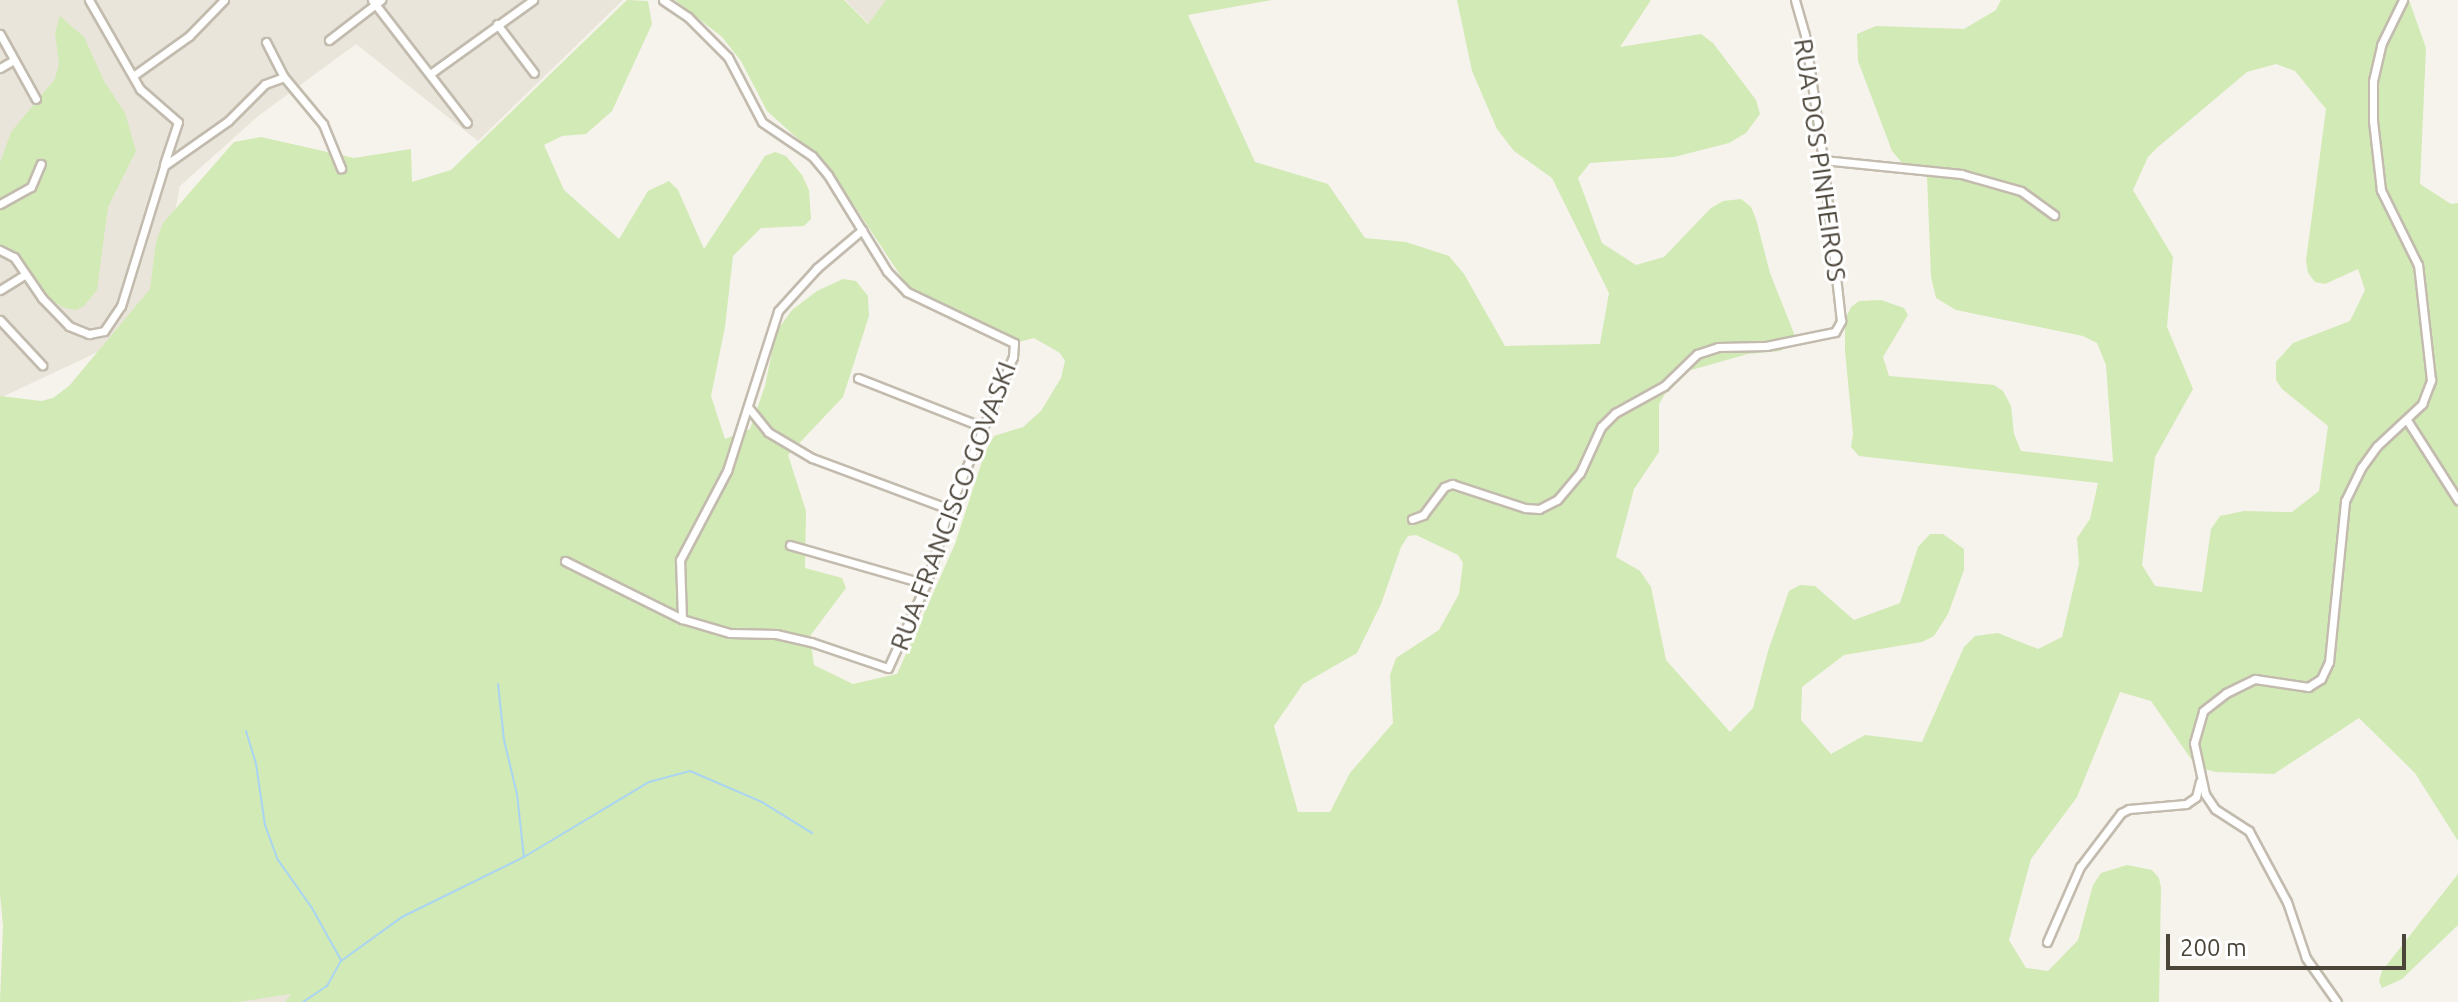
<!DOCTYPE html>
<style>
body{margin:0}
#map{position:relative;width:2458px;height:1002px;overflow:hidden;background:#f6f3ec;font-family:Ubuntu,sans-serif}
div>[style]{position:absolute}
.residential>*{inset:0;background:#eae5da}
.green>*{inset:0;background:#d2eab5}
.stream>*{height:2px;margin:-1px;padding:0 1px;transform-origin:1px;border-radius:1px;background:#a9d4f2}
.roads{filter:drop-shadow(2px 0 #c2bbae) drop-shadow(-2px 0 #c2bbae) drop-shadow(0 2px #c2bbae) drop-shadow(0 -2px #c2bbae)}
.street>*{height:7px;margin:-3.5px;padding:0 3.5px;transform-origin:3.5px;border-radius:3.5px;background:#fff}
span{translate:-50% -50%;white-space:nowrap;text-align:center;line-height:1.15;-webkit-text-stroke:6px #fff;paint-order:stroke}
.street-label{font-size:26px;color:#4b4439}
.scale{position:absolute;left:2166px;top:934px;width:240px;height:36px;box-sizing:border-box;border:4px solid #4b4439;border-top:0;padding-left:10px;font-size:24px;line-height:28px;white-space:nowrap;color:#4b4439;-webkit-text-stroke:6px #fff;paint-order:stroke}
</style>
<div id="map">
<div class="residential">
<div style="clip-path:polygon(0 0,623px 0,478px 141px,356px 44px,257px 117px,180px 186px,153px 326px,0 398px)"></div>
<div style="clip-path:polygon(845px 0,892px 0,872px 27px)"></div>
<div style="clip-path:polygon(293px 994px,285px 1002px,237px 1002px,260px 997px)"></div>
</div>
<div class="green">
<div style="clip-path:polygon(evenodd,627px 0,648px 1px,652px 24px,612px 111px,586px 134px,562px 136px,544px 145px,564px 190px,619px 239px,648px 191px,669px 181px,678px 190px,704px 249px,765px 156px,775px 152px,786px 156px,802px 175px,809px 190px,811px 219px,804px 226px,761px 228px,733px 256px,725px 327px,711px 396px,725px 439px,750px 429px,765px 386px,776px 332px,792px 310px,817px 291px,843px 279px,856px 281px,868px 296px,869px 316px,843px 397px,788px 455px,806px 511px,805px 568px,842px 578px,846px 588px,810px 636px,814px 665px,853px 684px,897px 674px,955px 544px,985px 452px,994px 436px,1023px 427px,1041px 411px,1061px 378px,1065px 361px,1060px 353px,1034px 338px,1018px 342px,910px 290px,828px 166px,767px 111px,741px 61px,722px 37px,675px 0,844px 0,868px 24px,886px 0,1272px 0,1188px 15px,1255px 162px,1328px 184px,1365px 238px,1406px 242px,1449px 256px,1464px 274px,1505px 346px,1600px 344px,1609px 293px,1552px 178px,1514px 151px,1497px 129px,1472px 71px,1457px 0,1651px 0,1620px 47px,1701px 34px,1713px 43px,1756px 100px,1760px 114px,1746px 133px,1729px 143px,1674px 157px,1590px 163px,1578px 178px,1602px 243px,1636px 265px,1664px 257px,1711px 208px,1723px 201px,1741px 199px,1751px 207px,1756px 219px,1770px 273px,1795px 336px,1790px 346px,1780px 351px,1748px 354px,1677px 374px,1659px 404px,1659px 452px,1634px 489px,1616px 557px,1640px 571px,1651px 587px,1666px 660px,1730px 732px,1753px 708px,1768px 651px,1789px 591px,1800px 585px,1815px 586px,1854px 620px,1900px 603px,1918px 547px,1930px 534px,1943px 534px,1964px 549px,1964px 570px,1948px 614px,1934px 636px,1922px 642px,1844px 655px,1802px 687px,1801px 720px,1831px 754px,1865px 735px,1922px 742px,1964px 647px,1975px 636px,1998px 633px,2038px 649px,2062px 637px,2079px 564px,2077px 538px,2090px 519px,2098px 483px,1859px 456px,1851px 447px,1853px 434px,1845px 351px,1845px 320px,1851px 307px,1859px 301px,1881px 300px,1904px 308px,1908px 315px,1883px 357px,1889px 376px,1994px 385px,2003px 391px,2011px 406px,2014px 434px,2021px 451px,2113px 462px,2106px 365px,2097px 343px,2083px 336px,1956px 310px,1936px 298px,1931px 277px,1927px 176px,1903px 164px,1892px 151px,1858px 61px,1857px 34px,1876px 26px,1964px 29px,1996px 10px,2001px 0,2409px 0,2426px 48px,2420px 184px,2451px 204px,2458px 203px,2458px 841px,2415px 773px,2359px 718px,2274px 774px,2216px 772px,2204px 769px,2191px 759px,2151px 701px,2120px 692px,2077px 797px,2031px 859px,2009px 940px,2026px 968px,2048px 971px,2078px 940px,2093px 885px,2101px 873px,2127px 865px,2152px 870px,2159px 878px,2161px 888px,2159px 1002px,285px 1002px,291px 994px,237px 1002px,0 1002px,3px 926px,0 894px,0 396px,41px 401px,53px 398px,69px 386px,150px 289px,156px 242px,163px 223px,234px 142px,261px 137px,354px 158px,411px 149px,412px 182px,451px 170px,627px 0,2276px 64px,2295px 71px,2326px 109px,2306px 261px,2308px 273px,2315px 282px,2325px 284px,2358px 269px,2365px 290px,2350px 321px,2293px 343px,2276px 362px,2276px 380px,2282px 389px,2328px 426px,2319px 491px,2292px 512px,2244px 511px,2220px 516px,2211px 529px,2202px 592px,2155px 586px,2142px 565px,2155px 457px,2193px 389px,2167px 327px,2173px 257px,2133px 190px,2148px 157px,2158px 147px,2247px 72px,2276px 64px,627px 0,1416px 535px,1458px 555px,1463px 563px,1459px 594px,1439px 630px,1396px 658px,1390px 675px,1393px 723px,1350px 773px,1330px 812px,1298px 812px,1274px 726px,1303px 684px,1357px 653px,1381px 604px,1401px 547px,1408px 536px,1416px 535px)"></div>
<div style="clip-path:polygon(60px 16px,84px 37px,104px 81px,125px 113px,136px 151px,108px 207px,97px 290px,84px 306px,76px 310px,64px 308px,34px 288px,0 249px,0 163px,11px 132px,55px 79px,59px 64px,55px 33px)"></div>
<div style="clip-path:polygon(2458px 874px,2458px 925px,2402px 979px,2382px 988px,2379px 981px,2382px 971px)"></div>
</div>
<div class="stream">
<div style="left:498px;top:684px;width:56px;rotate:83.9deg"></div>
<div style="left:504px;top:740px;width:56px;rotate:76.5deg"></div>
<div style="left:517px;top:794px;width:63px;rotate:83.7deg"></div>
<div style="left:246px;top:731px;width:34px;rotate:73deg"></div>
<div style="left:256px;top:764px;width:62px;rotate:81.6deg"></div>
<div style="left:265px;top:825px;width:37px;rotate:70deg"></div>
<div style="left:278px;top:860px;width:59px;rotate:54.7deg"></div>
<div style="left:312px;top:908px;width:60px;rotate:60.9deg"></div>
<div style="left:303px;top:1002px;width:29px;rotate:-34deg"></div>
<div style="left:327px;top:986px;width:29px;rotate:-61deg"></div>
<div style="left:341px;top:961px;width:75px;rotate:-35.8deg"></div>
<div style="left:402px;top:917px;width:136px;rotate:-26.2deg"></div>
<div style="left:524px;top:857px;width:146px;rotate:-31deg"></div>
<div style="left:649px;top:782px;width:42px;rotate:-15deg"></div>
<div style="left:690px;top:771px;width:78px;rotate:23.3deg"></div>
<div style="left:762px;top:802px;width:59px;rotate:31.8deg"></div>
</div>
<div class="roads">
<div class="street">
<div style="left:89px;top:0;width:103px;rotate:60.2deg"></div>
<div style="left:140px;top:89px;width:50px;rotate:41deg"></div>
<div style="left:178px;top:122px;width:44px;rotate:108.4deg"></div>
<div style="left:372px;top:0;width:155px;rotate:52.3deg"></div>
<div style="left:497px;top:24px;width:61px;rotate:52.9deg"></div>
<div style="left:0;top:34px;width:74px;rotate:61deg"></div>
<div style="left:329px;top:40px;width:66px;rotate:-37.6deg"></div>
<div style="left:266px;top:42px;width:39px;rotate:63deg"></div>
<div style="left:284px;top:77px;width:61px;rotate:50.3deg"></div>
<div style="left:323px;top:124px;width:48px;rotate:67.8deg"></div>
<div style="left:0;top:68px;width:16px;rotate:-30deg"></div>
<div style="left:430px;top:74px;width:127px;rotate:-35.7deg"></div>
<div style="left:133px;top:76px;width:69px;rotate:-35.5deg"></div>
<div style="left:189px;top:36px;width:50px;rotate:-45.8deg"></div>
<div style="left:1823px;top:160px;width:139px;rotate:5.8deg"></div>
<div style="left:1961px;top:174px;width:62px;rotate:15.8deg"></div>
<div style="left:2021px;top:191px;width:41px;rotate:36deg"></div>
<div style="left:0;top:204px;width:35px;rotate:-29deg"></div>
<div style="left:31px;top:187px;width:25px;rotate:-67deg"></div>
<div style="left:0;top:250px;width:16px;rotate:27deg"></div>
<div style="left:14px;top:257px;width:50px;rotate:55.7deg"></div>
<div style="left:42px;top:298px;width:39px;rotate:46deg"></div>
<div style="left:69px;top:326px;width:22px;rotate:22deg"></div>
<div style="left:89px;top:334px;width:15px;rotate:-11deg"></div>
<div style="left:104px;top:331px;width:30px;rotate:-56deg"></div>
<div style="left:121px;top:306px;width:146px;rotate:-72.9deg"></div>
<div style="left:164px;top:166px;width:78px;rotate:-35.1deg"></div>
<div style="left:228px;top:121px;width:52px;rotate:-45deg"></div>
<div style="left:265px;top:84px;width:20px;rotate:-20deg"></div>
<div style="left:0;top:290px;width:28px;rotate:-32deg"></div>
<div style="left:0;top:320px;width:62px;rotate:47deg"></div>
<div style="left:858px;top:378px;width:134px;rotate:21.4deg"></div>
<div style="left:748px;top:407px;width:32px;rotate:51deg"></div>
<div style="left:768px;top:432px;width:51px;rotate:30.6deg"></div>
<div style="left:812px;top:458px;width:146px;rotate:20.4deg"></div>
<div style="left:2407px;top:420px;width:95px;rotate:57.5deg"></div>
<div style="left:1412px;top:519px;width:12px;rotate:-20deg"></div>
<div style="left:1423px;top:515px;width:35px;rotate:-53deg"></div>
<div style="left:1444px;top:487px;width:9px;rotate:-21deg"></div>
<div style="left:1452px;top:484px;width:77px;rotate:18.2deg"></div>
<div style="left:1525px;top:508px;width:14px;rotate:4deg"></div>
<div style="left:1539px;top:509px;width:20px;rotate:-27deg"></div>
<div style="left:1557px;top:500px;width:35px;rotate:-50deg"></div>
<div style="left:1580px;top:473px;width:51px;rotate:-65.5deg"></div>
<div style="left:1601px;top:427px;width:20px;rotate:-45deg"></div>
<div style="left:1615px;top:413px;width:56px;rotate:-28.9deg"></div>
<div style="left:1664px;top:386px;width:46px;rotate:-44.1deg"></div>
<div style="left:1697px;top:354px;width:22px;rotate:-18deg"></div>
<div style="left:1718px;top:347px;width:48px;rotate:-1.2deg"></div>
<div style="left:1766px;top:346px;width:70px;rotate:-11.5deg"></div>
<div style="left:1835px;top:332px;width:13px;rotate:-61deg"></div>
<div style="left:1841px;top:321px;width:162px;rotate:-96.4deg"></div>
<div style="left:1823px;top:160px;width:126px;rotate:-98.2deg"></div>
<div style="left:1805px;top:35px;width:36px;rotate:-106deg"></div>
<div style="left:790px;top:545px;width:141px;rotate:16deg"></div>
<div style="left:565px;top:561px;width:131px;rotate:26.4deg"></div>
<div style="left:682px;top:619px;width:50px;rotate:16.3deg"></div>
<div style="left:730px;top:633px;width:46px;rotate:1.2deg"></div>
<div style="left:776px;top:634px;width:36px;rotate:13deg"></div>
<div style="left:811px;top:642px;width:81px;rotate:18.7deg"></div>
<div style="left:888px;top:668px;width:92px;rotate:-65.7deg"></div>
<div style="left:926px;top:584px;width:78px;rotate:-73deg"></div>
<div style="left:949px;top:509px;width:165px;rotate:-67.2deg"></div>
<div style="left:1013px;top:357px;width:14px;rotate:-86deg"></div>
<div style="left:1014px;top:343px;width:119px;rotate:-154.5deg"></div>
<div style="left:907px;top:292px;width:29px;rotate:-134deg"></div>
<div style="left:887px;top:271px;width:113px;rotate:-121.6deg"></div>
<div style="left:828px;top:175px;width:25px;rotate:-130deg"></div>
<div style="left:812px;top:156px;width:60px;rotate:-145.8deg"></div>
<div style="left:762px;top:122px;width:73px;rotate:-117.6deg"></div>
<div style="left:728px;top:57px;width:57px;rotate:-135deg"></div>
<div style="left:688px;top:17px;width:30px;rotate:-146deg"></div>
<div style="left:682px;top:619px;width:59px;rotate:-91.9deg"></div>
<div style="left:680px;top:560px;width:101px;rotate:-62.2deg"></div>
<div style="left:727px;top:471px;width:168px;rotate:-72.3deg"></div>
<div style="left:778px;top:311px;width:58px;rotate:-47.8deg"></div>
<div style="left:817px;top:268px;width:59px;rotate:-40.2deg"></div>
<div style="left:2047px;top:942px;width:82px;rotate:-66.3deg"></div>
<div style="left:2080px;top:867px;width:68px;rotate:-52.8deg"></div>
<div style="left:2121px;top:813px;width:9px;rotate:-27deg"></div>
<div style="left:2129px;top:809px;width:57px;rotate:-5deg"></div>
<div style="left:2186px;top:804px;width:12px;rotate:-35deg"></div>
<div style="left:2196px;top:797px;width:16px;rotate:-76deg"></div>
<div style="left:2337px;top:1002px;width:54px;rotate:-125.2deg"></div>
<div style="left:2306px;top:958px;width:59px;rotate:-108.7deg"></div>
<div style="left:2287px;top:902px;width:81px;rotate:-118.2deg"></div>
<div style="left:2249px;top:831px;width:40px;rotate:-147.1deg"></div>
<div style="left:2215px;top:809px;width:18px;rotate:-124deg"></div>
<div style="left:2205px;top:794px;width:52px;rotate:-102.2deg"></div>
<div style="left:2194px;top:743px;width:33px;rotate:-74deg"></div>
<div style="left:2203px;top:711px;width:29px;rotate:-38deg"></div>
<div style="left:2226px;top:693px;width:32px;rotate:-26deg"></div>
<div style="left:2255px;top:679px;width:54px;rotate:8.6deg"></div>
<div style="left:2308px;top:687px;width:15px;rotate:-32deg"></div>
<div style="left:2321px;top:679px;width:19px;rotate:-65deg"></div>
<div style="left:2329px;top:662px;width:162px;rotate:-84.3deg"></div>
<div style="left:2345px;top:501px;width:37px;rotate:-64deg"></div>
<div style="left:2361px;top:468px;width:27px;rotate:-54deg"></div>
<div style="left:2377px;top:446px;width:62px;rotate:-43deg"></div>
<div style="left:2422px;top:404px;width:26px;rotate:-69deg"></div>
<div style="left:2431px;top:380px;width:116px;rotate:-96.4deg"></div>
<div style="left:2418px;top:265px;width:84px;rotate:-116.3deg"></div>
<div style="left:2381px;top:190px;width:69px;rotate:-96.6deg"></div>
<div style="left:2373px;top:121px;width:40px;rotate:-90deg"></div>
<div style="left:2373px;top:81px;width:37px;rotate:-77deg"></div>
<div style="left:2381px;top:45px;width:50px;rotate:-63.9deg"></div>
</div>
</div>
<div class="street-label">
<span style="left:1820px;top:160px;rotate:82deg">RUA DOS PINHEIROS</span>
<span style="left:953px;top:506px;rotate:-69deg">RUA FRANCISCO GOVASKI</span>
</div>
<div class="scale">200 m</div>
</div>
